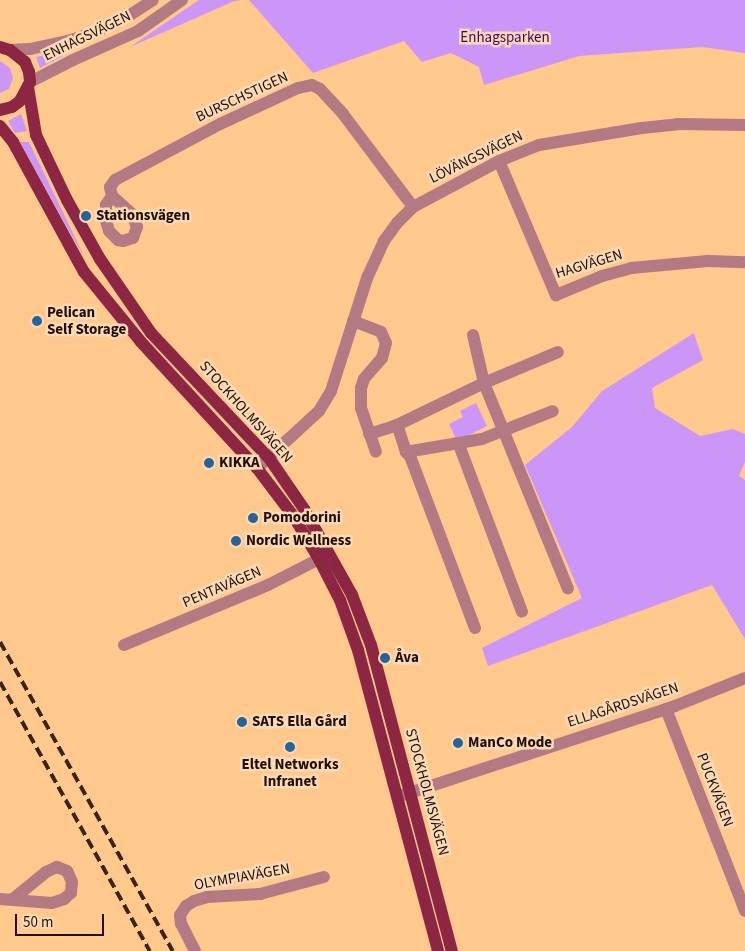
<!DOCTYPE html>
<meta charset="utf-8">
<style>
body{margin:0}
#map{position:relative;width:745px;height:951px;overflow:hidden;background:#ffc88c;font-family:"Source Sans 3",sans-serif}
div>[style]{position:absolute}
.green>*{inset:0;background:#cb96f7}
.minor>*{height:12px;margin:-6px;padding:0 6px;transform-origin:6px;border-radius:6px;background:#b37a83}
.major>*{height:12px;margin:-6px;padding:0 6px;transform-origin:6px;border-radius:6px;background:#8c2642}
.rail>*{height:4px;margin-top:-2px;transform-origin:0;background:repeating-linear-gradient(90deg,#3a2310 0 10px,transparent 0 15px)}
.dots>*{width:14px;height:14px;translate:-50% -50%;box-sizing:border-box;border:2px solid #fcdab7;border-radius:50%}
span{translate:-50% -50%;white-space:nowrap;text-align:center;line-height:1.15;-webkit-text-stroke:5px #fcdab7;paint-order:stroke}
.street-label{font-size:15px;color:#210e00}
.park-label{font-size:15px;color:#430065}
.poi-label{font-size:15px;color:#210e00;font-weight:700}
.left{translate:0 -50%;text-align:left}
.scale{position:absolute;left:15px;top:914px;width:89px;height:22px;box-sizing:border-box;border:2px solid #210e00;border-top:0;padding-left:6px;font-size:15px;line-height:18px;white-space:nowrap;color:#210e00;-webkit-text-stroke:4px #fcdab7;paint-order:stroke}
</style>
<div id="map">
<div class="green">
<div style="clip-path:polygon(199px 0,240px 0,232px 2px,130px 47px)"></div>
<div style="clip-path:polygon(249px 0,745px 0,745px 53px,702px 47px,579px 56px,484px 85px,479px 67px,451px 53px,422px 62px,404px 41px,313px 73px)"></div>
<div style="clip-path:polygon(62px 52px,63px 56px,40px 68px,36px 57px)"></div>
<div style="clip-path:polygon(0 61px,10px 68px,13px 78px,9px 89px,0 93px)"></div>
<div style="clip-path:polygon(21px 114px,27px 131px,15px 133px,8px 121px)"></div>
<div style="clip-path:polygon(20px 142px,29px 142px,86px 260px,69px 231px)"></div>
<div style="clip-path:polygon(694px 333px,703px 360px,652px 388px,655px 408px,700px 436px,733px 429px,745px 434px,745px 462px,739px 476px,745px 480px,745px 639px,712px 585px,488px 666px,482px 648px,582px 598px,525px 465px,572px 427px,602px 391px)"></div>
<div style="clip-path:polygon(476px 403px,487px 426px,457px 441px,449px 424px,463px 417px,460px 411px)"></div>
</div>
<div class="minor">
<div style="left:10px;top:50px;width:20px;rotate:-3deg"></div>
<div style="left:30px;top:49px;width:39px;rotate:-12deg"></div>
<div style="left:68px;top:41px;width:32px;rotate:-18deg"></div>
<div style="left:98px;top:31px;width:36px;rotate:-27deg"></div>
<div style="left:130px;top:15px;width:27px;rotate:-33deg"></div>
<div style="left:30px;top:82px;width:48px;rotate:-27.1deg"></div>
<div style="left:73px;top:60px;width:71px;rotate:-24deg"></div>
<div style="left:138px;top:31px;width:54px;rotate:-35.2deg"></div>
<div style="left:499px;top:161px;width:146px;rotate:67deg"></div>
<div style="left:556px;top:295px;width:50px;rotate:-22.4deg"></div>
<div style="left:602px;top:276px;width:30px;rotate:-15deg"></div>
<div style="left:631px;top:268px;width:77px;rotate:-5.2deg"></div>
<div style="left:708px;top:261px;width:37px;rotate:2deg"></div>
<div style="left:112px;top:196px;width:11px;rotate:124deg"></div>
<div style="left:106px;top:205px;width:16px;rotate:90deg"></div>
<div style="left:106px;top:221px;width:10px;rotate:73deg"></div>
<div style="left:109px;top:231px;width:13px;rotate:45deg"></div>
<div style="left:118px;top:240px;width:5px;rotate:11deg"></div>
<div style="left:123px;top:241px;width:10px;rotate:-17deg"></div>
<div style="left:133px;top:238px;width:12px;rotate:-70deg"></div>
<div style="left:137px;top:227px;width:14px;rotate:-111deg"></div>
<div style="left:132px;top:214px;width:27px;rotate:-138deg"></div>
<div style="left:112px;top:196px;width:9px;rotate:-103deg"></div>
<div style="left:110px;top:187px;width:9px;rotate:-54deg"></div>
<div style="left:115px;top:180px;width:119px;rotate:-28.1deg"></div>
<div style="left:220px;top:124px;width:86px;rotate:-24.8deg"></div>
<div style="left:298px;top:88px;width:14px;rotate:-12deg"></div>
<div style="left:312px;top:85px;width:9px;rotate:27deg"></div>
<div style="left:320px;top:89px;width:34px;rotate:47deg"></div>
<div style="left:343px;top:114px;width:116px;rotate:53deg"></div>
<div style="left:353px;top:321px;width:30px;rotate:21deg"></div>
<div style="left:381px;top:332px;width:12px;rotate:66deg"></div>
<div style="left:386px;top:343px;width:16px;rotate:105deg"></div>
<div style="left:382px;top:358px;width:28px;rotate:131deg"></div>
<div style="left:364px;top:379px;width:9px;rotate:108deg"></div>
<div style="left:361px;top:388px;width:20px;rotate:90deg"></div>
<div style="left:361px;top:408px;width:46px;rotate:71.2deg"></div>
<div style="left:473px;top:335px;width:49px;rotate:77.1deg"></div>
<div style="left:484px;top:383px;width:222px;rotate:67.8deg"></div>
<div style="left:369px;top:434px;width:27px;rotate:-17deg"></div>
<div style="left:459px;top:445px;width:178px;rotate:69.3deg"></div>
<div style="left:406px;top:452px;width:25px;rotate:-108deg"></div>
<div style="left:398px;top:428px;width:4px;rotate:-146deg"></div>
<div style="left:395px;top:426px;width:99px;rotate:-25.8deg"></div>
<div style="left:484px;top:383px;width:80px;rotate:-22.7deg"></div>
<div style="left:257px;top:468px;width:84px;rotate:-42.6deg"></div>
<div style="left:319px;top:411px;width:23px;rotate:-59deg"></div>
<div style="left:331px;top:391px;width:119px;rotate:-72.3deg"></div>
<div style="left:367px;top:278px;width:41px;rotate:-65.3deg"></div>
<div style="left:384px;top:241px;width:22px;rotate:-54deg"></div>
<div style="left:397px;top:223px;width:23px;rotate:-45deg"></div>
<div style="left:413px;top:207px;width:98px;rotate:-28.1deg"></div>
<div style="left:499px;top:161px;width:43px;rotate:-21.8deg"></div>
<div style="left:539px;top:145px;width:104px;rotate:-9.4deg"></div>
<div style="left:642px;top:128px;width:36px;rotate:-6deg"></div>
<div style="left:678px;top:124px;width:67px;rotate:0.9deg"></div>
<div style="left:475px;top:628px;width:184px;rotate:-110.7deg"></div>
<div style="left:410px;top:456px;width:6px;rotate:-135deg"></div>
<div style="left:406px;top:452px;width:77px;rotate:-9.7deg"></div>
<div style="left:482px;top:439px;width:76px;rotate:-21.5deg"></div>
<div style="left:124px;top:645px;width:156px;rotate:-22.6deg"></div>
<div style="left:268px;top:585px;width:66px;rotate:-27deg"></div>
<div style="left:666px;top:709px;width:217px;rotate:68.6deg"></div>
<div style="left:400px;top:796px;width:289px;rotate:-18.1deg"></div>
<div style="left:675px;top:706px;width:75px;rotate:-21.8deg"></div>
<div style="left:0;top:899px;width:52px;rotate:4.4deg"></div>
<div style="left:52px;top:903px;width:13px;rotate:-18deg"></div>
<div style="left:64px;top:899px;width:9px;rotate:-41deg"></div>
<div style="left:71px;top:893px;width:11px;rotate:-85deg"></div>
<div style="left:72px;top:882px;width:12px;rotate:-114deg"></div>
<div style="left:67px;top:871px;width:11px;rotate:-158deg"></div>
<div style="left:57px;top:867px;width:12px;rotate:156deg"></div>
<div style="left:46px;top:872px;width:43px;rotate:140.7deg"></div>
<div style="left:195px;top:951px;width:30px;rotate:-117deg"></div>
<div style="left:181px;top:924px;width:9px;rotate:-96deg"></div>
<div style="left:180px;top:915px;width:11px;rotate:-56deg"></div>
<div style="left:186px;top:906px;width:9px;rotate:-32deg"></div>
<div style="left:194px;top:901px;width:14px;rotate:-17deg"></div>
<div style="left:207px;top:897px;width:53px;rotate:-3.2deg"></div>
<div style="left:260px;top:894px;width:66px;rotate:-14.9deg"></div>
</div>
<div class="major">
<div style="left:0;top:47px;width:10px;rotate:17deg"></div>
<div style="left:10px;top:50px;width:19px;rotate:39deg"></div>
<div style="left:25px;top:62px;width:11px;rotate:68deg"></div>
<div style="left:29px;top:72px;width:10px;rotate:84deg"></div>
<div style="left:30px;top:82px;width:21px;rotate:118deg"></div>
<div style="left:20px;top:101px;width:10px;rotate:143deg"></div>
<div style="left:12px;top:107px;width:12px;rotate:166deg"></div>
<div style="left:28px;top:87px;width:49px;rotate:80.5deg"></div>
<div style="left:36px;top:135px;width:72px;rotate:64.5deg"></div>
<div style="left:67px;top:200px;width:68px;rotate:60.8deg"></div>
<div style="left:100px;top:259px;width:90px;rotate:55.4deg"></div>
<div style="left:151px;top:333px;width:172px;rotate:46.7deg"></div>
<div style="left:269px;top:458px;width:62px;rotate:55.5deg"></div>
<div style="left:304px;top:509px;width:98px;rotate:60.8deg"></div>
<div style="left:352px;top:595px;width:53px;rotate:69.2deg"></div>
<div style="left:371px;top:645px;width:317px;rotate:75.2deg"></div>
<div style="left:0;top:126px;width:21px;rotate:51deg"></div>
<div style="left:13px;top:142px;width:148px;rotate:61.4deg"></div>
<div style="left:84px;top:272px;width:90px;rotate:50.8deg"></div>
<div style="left:141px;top:342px;width:171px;rotate:47.4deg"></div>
<div style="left:257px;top:468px;width:61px;rotate:52.9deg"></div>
<div style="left:294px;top:517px;width:49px;rotate:59.2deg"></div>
<div style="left:319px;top:559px;width:46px;rotate:62.9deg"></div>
<div style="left:340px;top:600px;width:53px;rotate:70.2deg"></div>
<div style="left:358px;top:650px;width:311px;rotate:75.1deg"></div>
</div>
<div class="rail">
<div style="left:0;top:642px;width:354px;rotate:60.8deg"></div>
<div style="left:0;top:682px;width:308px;rotate:60.9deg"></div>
</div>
<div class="dots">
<div style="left:86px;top:216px;background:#256399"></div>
<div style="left:37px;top:321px;background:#256399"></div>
<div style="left:209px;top:463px;background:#256399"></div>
<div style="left:253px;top:518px;background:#256399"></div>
<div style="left:236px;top:541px;background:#256399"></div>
<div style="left:385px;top:658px;background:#256399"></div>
<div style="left:242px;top:722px;background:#256399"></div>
<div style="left:458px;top:743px;background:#256399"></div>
<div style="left:290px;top:747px;background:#256399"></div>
</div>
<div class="street-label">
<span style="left:87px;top:36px;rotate:-26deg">ENHAGSVÄGEN</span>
<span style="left:242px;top:97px;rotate:-25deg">BURSCHSTIGEN</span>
<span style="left:476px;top:157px;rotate:-26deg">LÖVÄNGSVÄGEN</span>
<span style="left:589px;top:264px;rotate:-17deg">HAGVÄGEN</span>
<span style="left:246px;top:412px;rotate:48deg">STOCKHOLMSVÄGEN</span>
<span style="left:222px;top:587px;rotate:-23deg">PENTAVÄGEN</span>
<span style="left:623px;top:705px;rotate:-18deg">ELLAGÅRDSVÄGEN</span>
<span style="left:715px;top:790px;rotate:69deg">PUCKVÄGEN</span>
<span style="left:427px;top:792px;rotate:75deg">STOCKHOLMSVÄGEN</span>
<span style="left:242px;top:877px;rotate:-10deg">OLYMPIAVÄGEN</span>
</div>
<div class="park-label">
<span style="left:505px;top:38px">Enhagsparken</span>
</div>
<div class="poi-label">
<span class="left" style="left:96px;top:216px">Stationsvägen</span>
<span class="left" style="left:47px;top:321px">Pelican<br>Self Storage</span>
<span class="left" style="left:219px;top:463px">KIKKA</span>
<span class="left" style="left:263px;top:518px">Pomodorini</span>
<span class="left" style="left:246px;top:541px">Nordic Wellness</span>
<span class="left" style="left:395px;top:658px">Åva</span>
<span class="left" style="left:252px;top:722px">SATS Ella Gård</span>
<span class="left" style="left:468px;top:743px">ManCo Mode</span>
<span style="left:290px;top:773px">Eltel Networks<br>Infranet</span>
</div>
<div class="scale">50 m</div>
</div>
